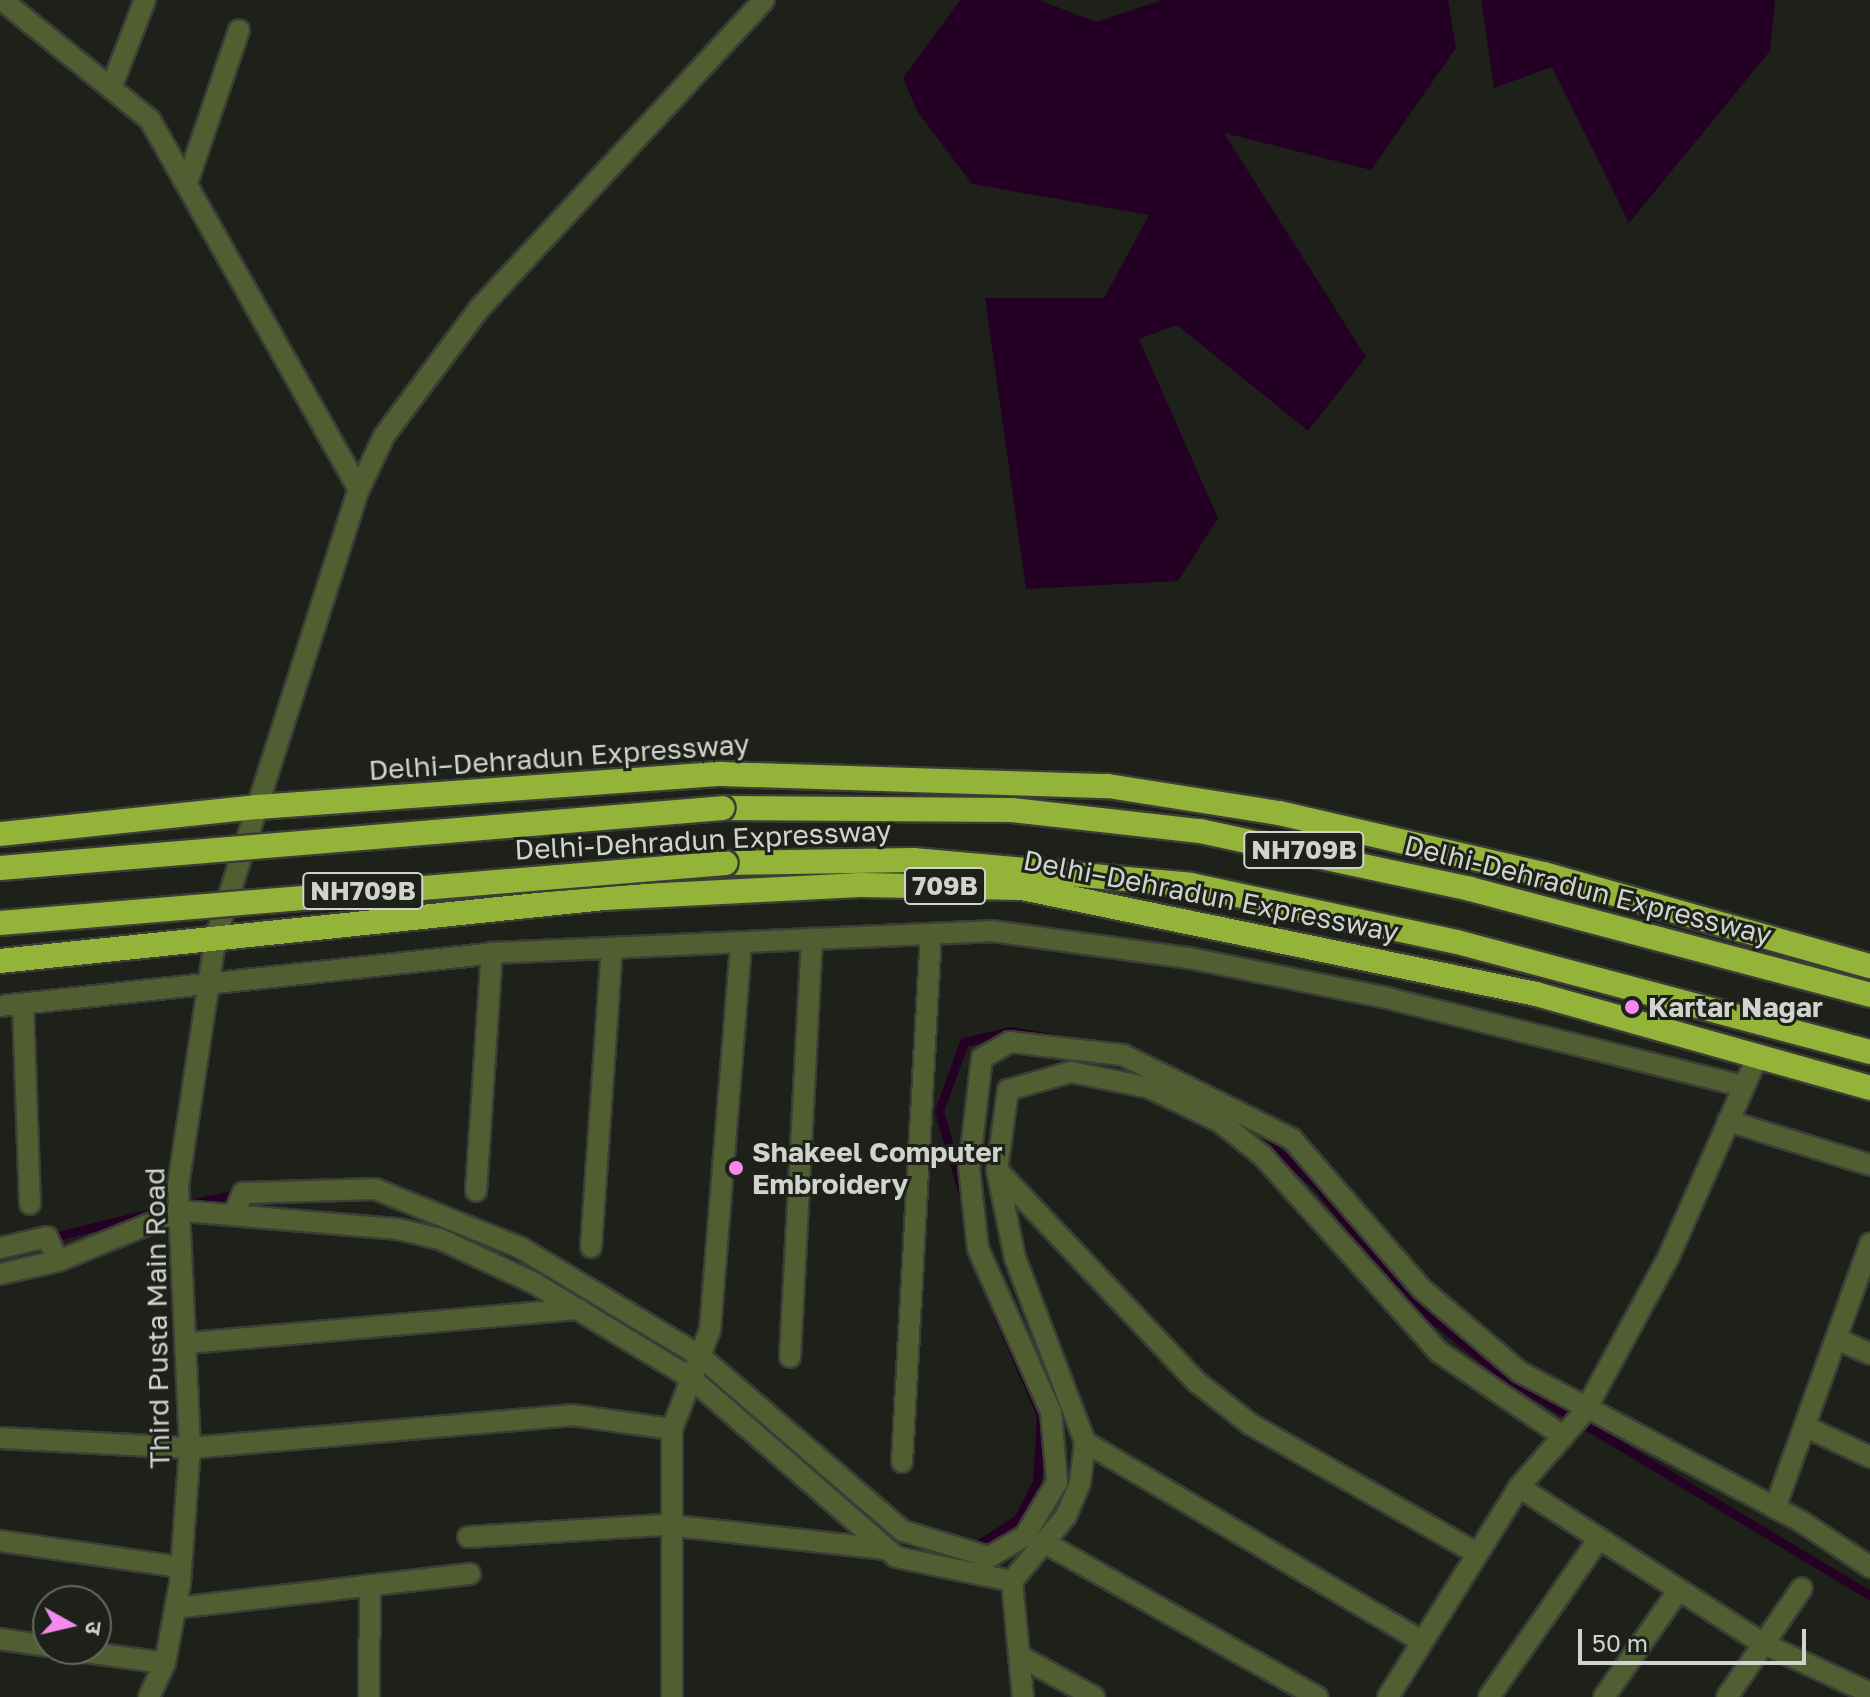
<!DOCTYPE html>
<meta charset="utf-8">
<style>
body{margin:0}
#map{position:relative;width:1870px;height:1697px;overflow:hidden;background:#1e2119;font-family:"Golos Text","Noto Sans Devanagari",sans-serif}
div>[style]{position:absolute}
.water>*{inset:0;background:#240024}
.stream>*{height:9px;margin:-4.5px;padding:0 4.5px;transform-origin:4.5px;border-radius:4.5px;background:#240024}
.roads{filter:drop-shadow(2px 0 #3b3d36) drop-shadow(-2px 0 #3b3d36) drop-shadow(0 2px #3b3d36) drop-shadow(0 -2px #3b3d36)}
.minor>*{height:20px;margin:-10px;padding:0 10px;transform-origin:10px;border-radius:10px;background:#505e31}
.highway>*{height:24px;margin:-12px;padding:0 12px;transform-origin:12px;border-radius:12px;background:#94b439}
.bridges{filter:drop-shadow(2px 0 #3b3d36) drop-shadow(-2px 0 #3b3d36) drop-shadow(0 2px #3b3d36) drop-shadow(0 -2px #3b3d36)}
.highway-bridge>*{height:24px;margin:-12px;padding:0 12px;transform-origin:12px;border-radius:12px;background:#94b439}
.dots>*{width:22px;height:22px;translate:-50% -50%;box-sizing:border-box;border:4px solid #1e2119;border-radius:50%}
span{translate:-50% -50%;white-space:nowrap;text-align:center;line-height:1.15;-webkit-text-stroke:6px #1e2119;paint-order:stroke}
.shield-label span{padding:2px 6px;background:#1e2119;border:2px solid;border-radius:6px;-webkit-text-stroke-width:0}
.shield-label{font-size:26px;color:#d1d3ce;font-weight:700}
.street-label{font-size:28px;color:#d1d3ce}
.poi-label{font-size:28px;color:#d1d3ce;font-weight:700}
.left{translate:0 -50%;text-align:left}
.north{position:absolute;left:32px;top:1585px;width:80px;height:80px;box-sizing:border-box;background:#1e2119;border:2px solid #666861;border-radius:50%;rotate:98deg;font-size:22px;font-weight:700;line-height:32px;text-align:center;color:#d1d3ce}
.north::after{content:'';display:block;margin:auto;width:28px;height:36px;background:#f589ee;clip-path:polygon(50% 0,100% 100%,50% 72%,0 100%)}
.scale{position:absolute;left:1578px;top:1629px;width:228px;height:36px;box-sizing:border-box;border:4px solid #d1d3ce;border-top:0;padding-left:10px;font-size:24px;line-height:28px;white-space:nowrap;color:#d1d3ce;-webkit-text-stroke:6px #1e2119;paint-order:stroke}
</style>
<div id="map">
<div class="water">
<div style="clip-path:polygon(960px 0,1039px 0,1096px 22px,1162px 0,1448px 0,1456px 48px,1371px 170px,1224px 133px,1366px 357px,1308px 431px,1177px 325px,1139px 339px,1218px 518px,1178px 581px,1026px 589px,985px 298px,1104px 298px,1149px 215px,972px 184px,917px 111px,903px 78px)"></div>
<div style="clip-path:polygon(1481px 0,1775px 0,1770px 51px,1629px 223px,1552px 67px,1494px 88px)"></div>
</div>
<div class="stream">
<div style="left:1249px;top:1127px;width:90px;rotate:40.9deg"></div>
<div style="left:1317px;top:1186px;width:138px;rotate:51.5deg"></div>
<div style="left:1403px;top:1294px;width:128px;rotate:39.3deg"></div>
<div style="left:1502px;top:1375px;width:429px;rotate:30.9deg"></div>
<div style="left:964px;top:1198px;width:91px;rotate:-106deg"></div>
<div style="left:939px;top:1111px;width:73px;rotate:-70.1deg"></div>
<div style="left:964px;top:1042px;width:47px;rotate:-13.4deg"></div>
<div style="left:1010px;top:1031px;width:83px;rotate:9.7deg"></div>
<div style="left:185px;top:1205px;width:57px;rotate:-12.1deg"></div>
<div style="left:49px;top:1238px;width:117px;rotate:-13.8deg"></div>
<div style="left:486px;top:1243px;width:245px;rotate:30.4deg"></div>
<div style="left:809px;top:1461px;width:50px;rotate:48.3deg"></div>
<div style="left:869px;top:1525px;width:74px;rotate:22.4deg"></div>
<div style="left:937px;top:1553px;width:16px;rotate:-7deg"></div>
<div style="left:971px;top:1549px;width:56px;rotate:-32.6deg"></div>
<div style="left:1018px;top:1519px;width:42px;rotate:-62.8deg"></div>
<div style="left:1037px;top:1482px;width:67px;rotate:-86.6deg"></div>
<div style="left:1041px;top:1415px;width:108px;rotate:-113.5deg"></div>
</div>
<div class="roads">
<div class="minor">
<div style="left:2px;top:0;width:191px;rotate:39deg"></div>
<div style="left:150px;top:120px;width:424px;rotate:60.5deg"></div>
<div style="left:113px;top:83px;width:89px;rotate:-68.9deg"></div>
<div style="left:189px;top:177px;width:155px;rotate:-71.2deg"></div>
<div style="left:23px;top:1004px;width:200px;rotate:88deg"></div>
<div style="left:0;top:1006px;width:495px;rotate:-6.1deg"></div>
<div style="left:492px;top:953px;width:499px;rotate:-2.5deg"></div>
<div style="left:991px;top:931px;width:200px;rotate:7.8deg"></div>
<div style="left:1189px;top:958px;width:202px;rotate:11.4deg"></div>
<div style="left:1387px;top:998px;width:367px;rotate:13.9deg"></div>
<div style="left:1728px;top:1121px;width:149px;rotate:17.2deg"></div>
<div style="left:997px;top:1170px;width:291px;rotate:46.7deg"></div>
<div style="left:1197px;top:1382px;width:68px;rotate:38.4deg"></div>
<div style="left:1250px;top:1424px;width:260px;rotate:29.7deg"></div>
<div style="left:476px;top:1191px;width:239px;rotate:-86.2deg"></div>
<div style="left:234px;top:1214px;width:23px;rotate:-67deg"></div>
<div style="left:243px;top:1193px;width:132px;rotate:-1.7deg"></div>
<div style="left:375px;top:1189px;width:157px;rotate:22deg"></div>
<div style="left:521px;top:1248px;width:209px;rotate:31.1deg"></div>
<div style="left:700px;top:1356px;width:268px;rotate:40.8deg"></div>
<div style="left:903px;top:1531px;width:90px;rotate:16.8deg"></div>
<div style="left:989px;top:1557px;width:42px;rotate:-30.3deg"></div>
<div style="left:1025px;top:1536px;width:63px;rotate:-59.3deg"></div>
<div style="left:1057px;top:1482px;width:70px;rotate:-94.9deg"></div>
<div style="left:1051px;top:1412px;width:179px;rotate:-114.1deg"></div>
<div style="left:978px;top:1249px;width:81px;rotate:-96.3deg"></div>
<div style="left:969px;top:1168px;width:111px;rotate:-83.3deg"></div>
<div style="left:982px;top:1058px;width:32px;rotate:-30deg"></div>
<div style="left:1010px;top:1042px;width:114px;rotate:6.6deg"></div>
<div style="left:1123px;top:1055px;width:189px;rotate:26.4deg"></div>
<div style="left:1292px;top:1139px;width:198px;rotate:49.1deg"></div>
<div style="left:1422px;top:1289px;width:128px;rotate:40.3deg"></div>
<div style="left:1520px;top:1372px;width:319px;rotate:28deg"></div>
<div style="left:1802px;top:1522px;width:82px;rotate:33.5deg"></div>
<div style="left:591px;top:1247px;width:298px;rotate:-86deg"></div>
<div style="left:0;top:1248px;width:48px;rotate:-13.2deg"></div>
<div style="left:47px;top:1237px;width:26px;rotate:65deg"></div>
<div style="left:0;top:1274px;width:59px;rotate:-12.6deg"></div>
<div style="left:58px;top:1261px;width:134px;rotate:-22deg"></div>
<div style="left:182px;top:1211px;width:217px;rotate:4.8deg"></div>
<div style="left:398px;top:1229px;width:43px;rotate:13.4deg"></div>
<div style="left:440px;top:1239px;width:104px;rotate:25.1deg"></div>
<div style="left:534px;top:1283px;width:184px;rotate:31.2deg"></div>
<div style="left:691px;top:1378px;width:272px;rotate:41.1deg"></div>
<div style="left:896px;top:1557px;width:118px;rotate:11.7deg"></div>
<div style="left:1012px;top:1581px;width:85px;rotate:-50.3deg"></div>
<div style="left:1066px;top:1516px;width:36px;rotate:-67deg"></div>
<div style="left:1080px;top:1483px;width:41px;rotate:-83deg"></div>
<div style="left:1085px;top:1442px;width:197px;rotate:-110.8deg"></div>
<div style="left:1015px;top:1258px;width:90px;rotate:-101.6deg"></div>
<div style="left:997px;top:1170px;width:81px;rotate:-82.2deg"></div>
<div style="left:1008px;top:1090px;width:66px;rotate:-15.9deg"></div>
<div style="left:1071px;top:1072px;width:81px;rotate:11.4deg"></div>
<div style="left:1150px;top:1088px;width:78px;rotate:25.9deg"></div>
<div style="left:1220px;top:1122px;width:53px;rotate:38.2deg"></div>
<div style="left:1262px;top:1155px;width:265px;rotate:48.1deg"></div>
<div style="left:1439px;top:1352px;width:150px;rotate:34.1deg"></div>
<div style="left:1839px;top:1340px;width:34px;rotate:24deg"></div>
<div style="left:189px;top:1343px;width:391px;rotate:-5deg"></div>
<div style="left:790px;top:1357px;width:419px;rotate:-87deg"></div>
<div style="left:1806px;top:1427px;width:71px;rotate:25.1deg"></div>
<div style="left:0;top:1438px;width:190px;rotate:3deg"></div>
<div style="left:190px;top:1448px;width:383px;rotate:-4.9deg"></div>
<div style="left:572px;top:1415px;width:101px;rotate:8deg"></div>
<div style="left:1085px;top:1442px;width:391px;rotate:30.6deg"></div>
<div style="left:902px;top:1462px;width:529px;rotate:-86.86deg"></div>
<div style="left:1519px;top:1487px;width:291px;rotate:32.7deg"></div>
<div style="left:1764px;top:1644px;width:117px;rotate:24.8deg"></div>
<div style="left:1775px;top:1508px;width:281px;rotate:-70.2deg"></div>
<div style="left:468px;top:1537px;width:199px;rotate:-3.5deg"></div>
<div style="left:667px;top:1525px;width:220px;rotate:6.3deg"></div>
<div style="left:0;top:1541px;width:183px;rotate:8.2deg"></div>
<div style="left:1045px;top:1543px;width:313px;rotate:29.5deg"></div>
<div style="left:1012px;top:1581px;width:117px;rotate:84.6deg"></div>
<div style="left:175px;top:1608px;width:297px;rotate:-6.6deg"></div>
<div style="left:0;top:1639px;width:49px;rotate:8.3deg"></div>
<div style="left:63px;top:1649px;width:103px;rotate:7.8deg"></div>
<div style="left:1025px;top:1659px;width:79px;rotate:28.8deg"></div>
<div style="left:149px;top:1697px;width:38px;rotate:-65deg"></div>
<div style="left:165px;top:1663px;width:81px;rotate:-79.4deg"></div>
<div style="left:180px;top:1583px;width:135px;rotate:-85.8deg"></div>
<div style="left:190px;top:1448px;width:262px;rotate:-92.6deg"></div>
<div style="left:178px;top:1186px;width:253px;rotate:-81.4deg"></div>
<div style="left:216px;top:936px;width:469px;rotate:-72.3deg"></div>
<div style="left:359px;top:489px;width:59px;rotate:-64.7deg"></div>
<div style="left:384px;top:436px;width:159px;rotate:-53.2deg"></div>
<div style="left:479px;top:309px;width:420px;rotate:-47.3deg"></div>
<div style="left:369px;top:1697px;width:112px;rotate:-89.5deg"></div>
<div style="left:672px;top:1697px;width:268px;rotate:-90deg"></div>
<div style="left:672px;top:1429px;width:106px;rotate:-69deg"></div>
<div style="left:710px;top:1330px;width:387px;rotate:-85.4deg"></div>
<div style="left:1388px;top:1697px;width:248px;rotate:-58deg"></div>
<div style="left:1519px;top:1487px;width:101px;rotate:-49deg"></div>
<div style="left:1585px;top:1411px;width:176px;rotate:-61.5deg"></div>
<div style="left:1669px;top:1256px;width:218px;rotate:-66.1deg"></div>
<div style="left:1489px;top:1697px;width:193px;rotate:-55.2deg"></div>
<div style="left:1604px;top:1697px;width:129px;rotate:-55.1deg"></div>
<div style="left:1727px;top:1697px;width:132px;rotate:-55.5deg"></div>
</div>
<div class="highway">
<div style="left:723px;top:808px;width:289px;rotate:0.4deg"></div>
<div style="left:1012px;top:810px;width:189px;rotate:6.4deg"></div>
<div style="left:1200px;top:831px;width:276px;rotate:12.1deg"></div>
<div style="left:1470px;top:889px;width:414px;rotate:14.8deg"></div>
<div style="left:0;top:834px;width:259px;rotate:-6deg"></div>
<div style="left:258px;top:807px;width:464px;rotate:-4.1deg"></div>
<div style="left:721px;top:774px;width:387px;rotate:1.8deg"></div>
<div style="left:1108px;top:786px;width:173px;rotate:9deg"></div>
<div style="left:1279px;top:813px;width:272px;rotate:13deg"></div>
<div style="left:1544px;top:874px;width:339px;rotate:15.8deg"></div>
<div style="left:726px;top:863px;width:187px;rotate:-0.9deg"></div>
<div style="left:913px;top:860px;width:279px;rotate:5.1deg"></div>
<div style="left:1191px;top:885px;width:272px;rotate:12.1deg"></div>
<div style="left:1457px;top:942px;width:427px;rotate:14.9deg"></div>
<div style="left:0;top:961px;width:607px;rotate:-5.95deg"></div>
<div style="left:604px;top:898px;width:256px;rotate:-2.9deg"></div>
<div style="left:860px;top:885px;width:162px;rotate:1.1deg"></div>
<div style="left:1022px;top:888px;width:525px;rotate:11.65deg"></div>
<div style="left:1536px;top:994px;width:347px;rotate:15.7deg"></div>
</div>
</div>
<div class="bridges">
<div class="highway-bridge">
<div style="left:0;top:868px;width:725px;rotate:-4.74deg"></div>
<div style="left:0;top:923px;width:728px;rotate:-4.72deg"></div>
</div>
</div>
<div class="dots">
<div style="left:1632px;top:1007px;background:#f589ee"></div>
<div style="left:736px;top:1168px;background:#f589ee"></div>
</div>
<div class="shield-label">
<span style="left:1304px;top:850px">NH709B</span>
<span style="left:945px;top:886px">709B</span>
<span style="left:363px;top:891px">NH709B</span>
</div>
<div class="street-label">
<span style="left:559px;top:757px;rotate:-4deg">Delhi–Dehradun Expressway</span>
<span style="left:703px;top:840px;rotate:-3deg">Delhi-Dehradun Expressway</span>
<span style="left:1588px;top:890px;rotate:14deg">Delhi-Dehradun Expressway</span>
<span style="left:1211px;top:896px;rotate:11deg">Delhi–Dehradun Expressway</span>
<span style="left:157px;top:1318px;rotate:-91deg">Third Pusta Main Road</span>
</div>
<div class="poi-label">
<span class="left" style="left:1648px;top:1007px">Kartar Nagar</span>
<span class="left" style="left:752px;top:1168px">Shakeel Computer<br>Embroidery</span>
</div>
<div class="north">उ</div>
<div class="scale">50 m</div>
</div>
